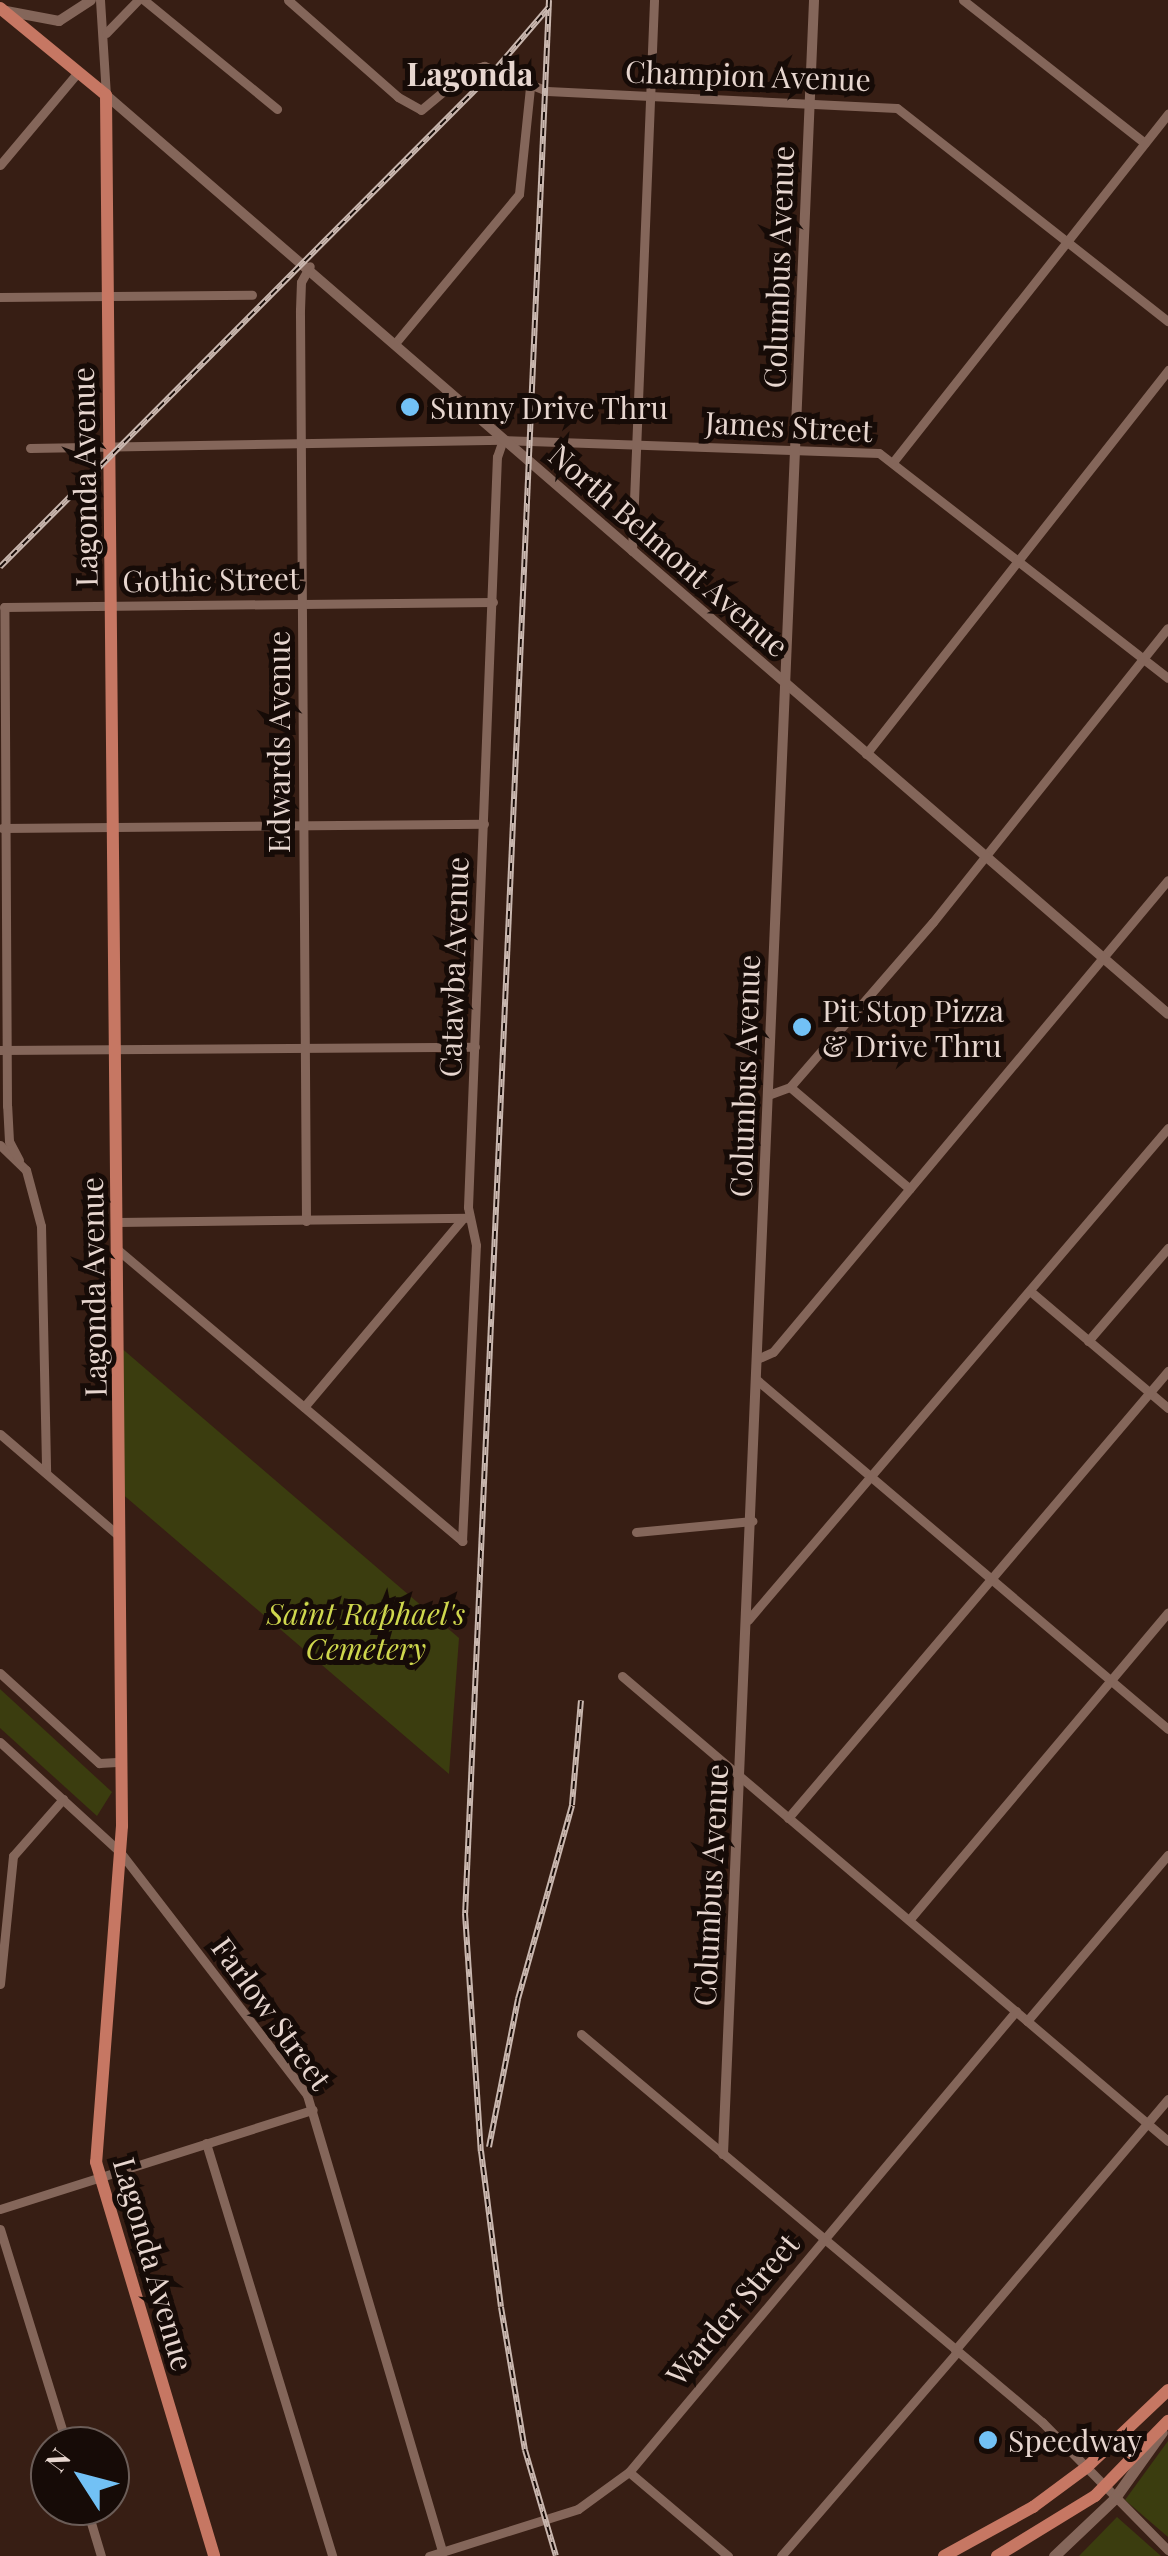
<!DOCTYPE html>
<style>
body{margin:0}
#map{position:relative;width:1168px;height:2556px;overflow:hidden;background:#371e14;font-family:"Playfair Display",serif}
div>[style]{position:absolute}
.green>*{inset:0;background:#3b3d0f}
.minor>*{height:9px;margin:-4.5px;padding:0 4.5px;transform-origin:4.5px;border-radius:4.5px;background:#84665a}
.tertiary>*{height:10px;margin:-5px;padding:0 5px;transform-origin:5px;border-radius:5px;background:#84665a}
.secondary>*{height:11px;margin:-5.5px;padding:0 5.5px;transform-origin:5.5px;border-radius:5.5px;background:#84665a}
.primary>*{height:12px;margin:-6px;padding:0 6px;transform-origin:6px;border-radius:6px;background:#c67763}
.rail>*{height:6px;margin-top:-3px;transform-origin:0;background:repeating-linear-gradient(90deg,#160b07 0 8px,#c9b7af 0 16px);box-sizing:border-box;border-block:2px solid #c9b7af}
.dots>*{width:28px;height:28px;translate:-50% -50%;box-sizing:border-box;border:5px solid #160b07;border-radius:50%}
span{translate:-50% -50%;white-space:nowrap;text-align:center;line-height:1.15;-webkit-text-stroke:10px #160b07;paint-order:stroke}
.street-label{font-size:30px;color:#e7d6cf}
.poi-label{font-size:30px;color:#e7d6cf}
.left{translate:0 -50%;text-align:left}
.park-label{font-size:30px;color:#cfd74d;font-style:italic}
.neighbourhood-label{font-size:32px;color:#e7d6cf;font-weight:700}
.north{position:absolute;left:30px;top:2426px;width:100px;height:100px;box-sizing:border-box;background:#160b07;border:2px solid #6a5c57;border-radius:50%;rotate:306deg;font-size:28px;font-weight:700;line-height:40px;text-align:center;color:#e7d6cf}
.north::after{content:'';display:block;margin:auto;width:35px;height:45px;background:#72c1f5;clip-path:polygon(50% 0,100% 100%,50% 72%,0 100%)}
</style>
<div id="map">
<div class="green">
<div style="clip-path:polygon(119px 1346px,459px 1638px,449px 1774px,120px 1492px)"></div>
<div style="clip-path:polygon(0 1689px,112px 1792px,97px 1816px,0 1728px)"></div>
<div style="clip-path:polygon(1168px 2441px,1168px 2537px,1125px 2500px)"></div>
<div style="clip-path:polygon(1117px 2517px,1161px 2556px,1079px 2556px)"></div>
</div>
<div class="minor">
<div style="left:100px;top:0;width:95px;rotate:86.4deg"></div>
<div style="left:144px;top:0;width:172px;rotate:39.3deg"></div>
<div style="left:288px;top:0;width:147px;rotate:41.4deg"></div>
<div style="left:398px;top:97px;width:26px;rotate:29deg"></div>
<div style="left:421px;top:110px;width:62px;rotate:-39.8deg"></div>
<div style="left:469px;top:70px;width:16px;rotate:-15deg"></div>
<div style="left:484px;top:66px;width:68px;rotate:21.6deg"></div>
<div style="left:547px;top:91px;width:350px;rotate:2.8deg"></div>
<div style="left:897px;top:108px;width:345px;rotate:38.2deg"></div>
<div style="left:963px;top:0;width:231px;rotate:38.2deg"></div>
<div style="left:106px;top:33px;width:46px;rotate:-45.9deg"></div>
<div style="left:0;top:165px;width:121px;rotate:-50deg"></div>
<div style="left:0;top:297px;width:252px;rotate:-0.5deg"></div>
<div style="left:397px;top:341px;width:191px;rotate:-50.3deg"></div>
<div style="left:519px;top:194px;width:107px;rotate:-84.1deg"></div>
<div style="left:30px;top:448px;width:473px;rotate:-1deg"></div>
<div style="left:503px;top:440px;width:376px;rotate:2deg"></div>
<div style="left:879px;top:453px;width:366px;rotate:37.9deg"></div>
<div style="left:893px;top:462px;width:444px;rotate:-51.7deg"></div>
<div style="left:632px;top:551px;width:551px;rotate:-87.71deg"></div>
<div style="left:866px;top:754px;width:489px;rotate:-51.8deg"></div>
<div style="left:2px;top:828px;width:482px;rotate:-0.5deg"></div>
<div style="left:0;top:1050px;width:475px;rotate:-0.4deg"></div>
<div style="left:790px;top:1087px;width:157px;rotate:40.4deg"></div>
<div style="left:768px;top:1095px;width:23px;rotate:-20deg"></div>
<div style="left:790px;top:1087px;width:218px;rotate:-49.1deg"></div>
<div style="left:933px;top:922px;width:376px;rotate:-51.4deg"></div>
<div style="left:0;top:1145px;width:36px;rotate:44deg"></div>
<div style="left:26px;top:1170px;width:58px;rotate:75deg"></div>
<div style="left:41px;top:1226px;width:247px;rotate:88.8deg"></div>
<div style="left:19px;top:1160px;width:21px;rotate:-118deg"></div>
<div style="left:9px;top:1141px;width:35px;rotate:-93deg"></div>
<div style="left:7px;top:1106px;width:499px;rotate:-90.3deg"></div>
<div style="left:4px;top:607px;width:489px;rotate:-0.6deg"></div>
<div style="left:306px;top:1221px;width:911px;rotate:-90.38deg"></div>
<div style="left:300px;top:310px;width:28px;rotate:-88deg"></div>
<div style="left:301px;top:282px;width:18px;rotate:-61deg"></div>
<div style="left:117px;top:1222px;width:352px;rotate:-0.7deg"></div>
<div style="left:118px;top:1250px;width:451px;rotate:40.2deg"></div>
<div style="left:462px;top:1541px;width:296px;rotate:-87.3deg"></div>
<div style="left:476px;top:1245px;width:39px;rotate:-102deg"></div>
<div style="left:468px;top:1207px;width:751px;rotate:-87.79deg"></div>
<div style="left:497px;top:457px;width:18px;rotate:-71deg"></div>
<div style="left:1030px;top:1291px;width:181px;rotate:40.3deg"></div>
<div style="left:1088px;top:1341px;width:123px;rotate:-49.3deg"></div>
<div style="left:757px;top:1359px;width:17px;rotate:-24deg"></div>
<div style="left:773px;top:1352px;width:615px;rotate:-50.08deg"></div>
<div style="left:757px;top:1380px;width:539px;rotate:40.34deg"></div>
<div style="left:304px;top:1407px;width:247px;rotate:-49.9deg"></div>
<div style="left:0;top:1434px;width:158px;rotate:40.6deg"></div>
<div style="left:636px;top:1532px;width:117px;rotate:-5.4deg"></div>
<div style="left:748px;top:1620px;width:647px;rotate:-49.51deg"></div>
<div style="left:0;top:1673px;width:134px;rotate:42.3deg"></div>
<div style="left:99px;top:1763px;width:22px;rotate:-3deg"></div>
<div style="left:622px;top:1676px;width:717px;rotate:40.42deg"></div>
<div style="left:0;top:1742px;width:163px;rotate:42.5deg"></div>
<div style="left:120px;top:1852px;width:307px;rotate:52.4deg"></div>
<div style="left:307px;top:2095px;width:477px;rotate:73.5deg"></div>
<div style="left:788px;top:1818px;width:587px;rotate:-49.63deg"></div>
<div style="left:909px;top:1920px;width:402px;rotate:-49.9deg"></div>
<div style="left:0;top:1984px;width:129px;rotate:-84.2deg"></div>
<div style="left:13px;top:1856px;width:76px;rotate:-48.7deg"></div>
<div style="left:1027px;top:2021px;width:218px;rotate:-49.7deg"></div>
<div style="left:581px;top:2034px;width:603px;rotate:40.09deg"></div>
<div style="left:1042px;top:2422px;width:180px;rotate:45.5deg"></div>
<div style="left:206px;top:2143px;width:432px;rotate:73deg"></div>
<div style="left:0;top:2209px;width:328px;rotate:-17.6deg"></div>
<div style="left:0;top:2229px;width:227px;rotate:72.8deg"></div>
<div style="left:955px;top:2350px;width:329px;rotate:-49.7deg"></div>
<div style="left:629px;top:2472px;width:130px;rotate:40.3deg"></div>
<div style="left:86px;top:2506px;width:52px;rotate:73.3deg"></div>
<div style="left:429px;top:2556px;width:156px;rotate:-17.5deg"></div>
<div style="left:578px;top:2509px;width:63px;rotate:-36deg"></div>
<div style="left:629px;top:2472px;width:602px;rotate:-49.99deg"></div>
<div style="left:781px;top:2556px;width:269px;rotate:-49.2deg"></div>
</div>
<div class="tertiary">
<div style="left:6px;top:11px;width:54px;rotate:10.7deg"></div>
<div style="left:59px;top:21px;width:38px;rotate:-33deg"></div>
<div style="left:106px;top:95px;width:1404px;rotate:40.87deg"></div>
<div style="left:723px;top:2154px;width:2156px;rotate:-87.58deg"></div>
</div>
<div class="secondary">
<div style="left:1054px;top:2556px;width:83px;rotate:-43.5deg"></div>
<div style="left:1114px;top:2499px;width:82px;rotate:-54.4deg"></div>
</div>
<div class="primary">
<div style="left:0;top:8px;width:137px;rotate:39.4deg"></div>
<div style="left:106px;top:95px;width:1731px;rotate:89.47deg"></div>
<div style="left:122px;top:1826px;width:337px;rotate:94.4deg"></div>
<div style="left:96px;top:2162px;width:411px;rotate:73.3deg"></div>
<div style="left:944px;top:2556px;width:102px;rotate:-28.8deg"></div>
<div style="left:1033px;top:2507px;width:67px;rotate:-36.5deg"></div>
<div style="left:1087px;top:2467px;width:112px;rotate:-43.5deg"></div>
<div style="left:997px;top:2556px;width:115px;rotate:-31.5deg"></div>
<div style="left:1095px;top:2496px;width:105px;rotate:-45.8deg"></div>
</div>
<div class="rail">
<div style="left:549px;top:0;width:1915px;rotate:92.51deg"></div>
<div style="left:465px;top:1913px;width:239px;rotate:86.2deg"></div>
<div style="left:481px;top:2151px;width:157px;rotate:82.7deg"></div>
<div style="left:501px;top:2307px;width:145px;rotate:80.5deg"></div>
<div style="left:525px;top:2450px;width:110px;rotate:73.7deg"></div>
<div style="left:0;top:567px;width:701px;rotate:-45.12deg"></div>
<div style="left:495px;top:70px;width:83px;rotate:-49.4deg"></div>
<div style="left:489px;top:2147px;width:151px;rotate:-78.9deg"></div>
<div style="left:518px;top:1999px;width:201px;rotate:-74.4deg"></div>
<div style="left:572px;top:1805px;width:105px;rotate:-85.1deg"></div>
</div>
<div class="dots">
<div style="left:410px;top:407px;background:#72c1f5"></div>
<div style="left:802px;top:1027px;background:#72c1f5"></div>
<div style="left:988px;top:2440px;background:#72c1f5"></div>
</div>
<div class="street-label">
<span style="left:748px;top:75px;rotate:2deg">Champion Avenue</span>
<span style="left:778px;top:267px;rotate:-88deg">Columbus Avenue</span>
<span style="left:789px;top:426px;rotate:3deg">James Street</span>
<span style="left:84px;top:477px;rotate:-91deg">Lagonda Avenue</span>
<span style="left:669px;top:550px;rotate:41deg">North Belmont Avenue</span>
<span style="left:211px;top:579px;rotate:-1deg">Gothic Street</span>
<span style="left:278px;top:742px;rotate:-90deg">Edwards Avenue</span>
<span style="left:453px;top:967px;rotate:-88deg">Catawba Avenue</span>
<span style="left:744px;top:1076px;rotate:-88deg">Columbus Avenue</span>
<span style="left:93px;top:1287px;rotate:-91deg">Lagonda Avenue</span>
<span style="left:710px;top:1885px;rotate:-87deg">Columbus Avenue</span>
<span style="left:272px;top:2013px;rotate:54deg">Farlow Street</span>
<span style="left:154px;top:2264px;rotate:74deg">Lagonda Avenue</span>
<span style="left:732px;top:2309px;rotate:-50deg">Warder Street</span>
</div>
<div class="poi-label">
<span class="left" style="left:430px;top:407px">Sunny Drive Thru</span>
<span class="left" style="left:822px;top:1027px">Pit Stop Pizza<br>&amp; Drive Thru</span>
<span class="left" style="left:1008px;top:2440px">Speedway</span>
</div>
<div class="park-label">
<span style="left:366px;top:1630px">Saint Raphael's<br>Cemetery</span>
</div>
<div class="neighbourhood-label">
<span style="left:470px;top:73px">Lagonda</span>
</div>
<div class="north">N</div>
</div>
